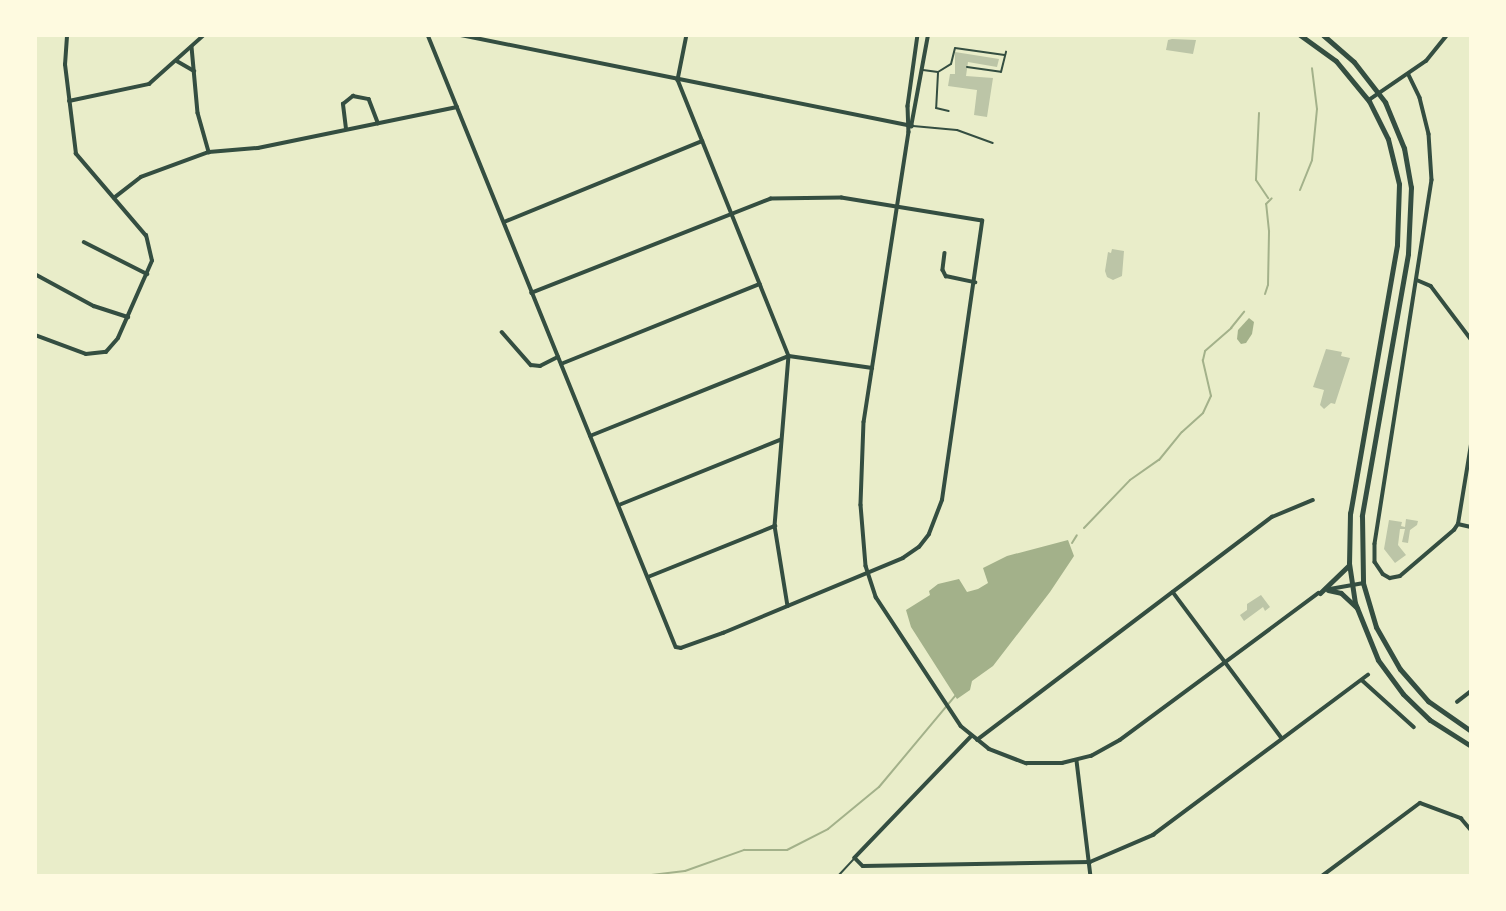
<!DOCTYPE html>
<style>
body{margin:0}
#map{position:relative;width:1506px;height:911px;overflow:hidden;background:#e9edc9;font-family:"Titillium Web",sans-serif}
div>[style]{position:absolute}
.water>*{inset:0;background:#a3b18a}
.stream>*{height:2px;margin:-1px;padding:0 1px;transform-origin:1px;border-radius:1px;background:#a3b18a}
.building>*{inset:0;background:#bcc5a7}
.service>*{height:2px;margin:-1px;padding:0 1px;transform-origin:1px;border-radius:1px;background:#344e41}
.minor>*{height:3.5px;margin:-1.75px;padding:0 1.75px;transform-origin:1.75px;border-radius:1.75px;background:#344e41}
.secondary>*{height:5px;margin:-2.5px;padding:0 2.5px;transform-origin:2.5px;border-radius:2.5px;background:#344e41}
span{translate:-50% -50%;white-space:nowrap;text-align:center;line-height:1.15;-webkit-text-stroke:5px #fefae0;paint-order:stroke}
.frame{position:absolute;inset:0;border:37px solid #fefae0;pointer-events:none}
</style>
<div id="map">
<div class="water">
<div style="clip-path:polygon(1249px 318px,1254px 322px,1252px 334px,1246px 343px,1241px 344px,1237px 339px,1238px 330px)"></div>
<div style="clip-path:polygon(1068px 540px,1074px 556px,1050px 592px,993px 666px,972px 681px,970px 690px,957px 699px,911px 627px,906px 610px,930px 595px,929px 591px,938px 584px,959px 579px,967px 592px,978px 589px,988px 583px,983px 568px,1007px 556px)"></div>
</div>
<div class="stream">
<div style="left:1259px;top:113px;width:67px;rotate:92.6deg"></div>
<div style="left:1256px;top:180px;width:22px;rotate:56deg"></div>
<div style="left:1300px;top:190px;width:32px;rotate:-68deg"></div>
<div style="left:1312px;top:160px;width:51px;rotate:-84.4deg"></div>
<div style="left:1317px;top:109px;width:41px;rotate:-97deg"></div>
<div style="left:1265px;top:294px;width:9px;rotate:-72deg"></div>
<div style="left:1268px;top:285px;width:54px;rotate:-88.9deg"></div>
<div style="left:1269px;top:231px;width:27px;rotate:-96deg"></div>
<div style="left:1266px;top:204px;width:8px;rotate:-45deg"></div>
<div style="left:1084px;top:528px;width:66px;rotate:-46.2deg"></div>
<div style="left:1130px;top:480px;width:35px;rotate:-35deg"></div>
<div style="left:1159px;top:460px;width:36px;rotate:-51deg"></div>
<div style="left:1182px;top:432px;width:28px;rotate:-42deg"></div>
<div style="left:1203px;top:413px;width:19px;rotate:-65deg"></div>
<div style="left:1211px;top:396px;width:37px;rotate:-103deg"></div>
<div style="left:1203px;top:360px;width:9px;rotate:-77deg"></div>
<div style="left:1205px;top:351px;width:35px;rotate:-41deg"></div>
<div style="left:1231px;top:328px;width:21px;rotate:-51deg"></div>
<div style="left:1072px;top:543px;width:9px;rotate:-58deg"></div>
<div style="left:643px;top:876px;width:42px;rotate:-6.8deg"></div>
<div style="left:685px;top:871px;width:63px;rotate:-19.6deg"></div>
<div style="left:744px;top:850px;width:43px"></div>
<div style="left:787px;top:850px;width:46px;rotate:-27.1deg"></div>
<div style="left:828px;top:829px;width:66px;rotate:-39.5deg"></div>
<div style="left:879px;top:787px;width:119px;rotate:-50.1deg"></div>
</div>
<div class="building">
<div style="clip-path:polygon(1172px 39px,1196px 40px,1193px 54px,1166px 50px,1168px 40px)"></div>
<div style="clip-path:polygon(955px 52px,999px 59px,997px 67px,968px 62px,966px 76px,993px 78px,987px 117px,974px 115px,977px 90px,948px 86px,950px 74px,955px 74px)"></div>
<div style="clip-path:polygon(1112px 249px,1124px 251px,1122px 276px,1113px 280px,1107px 277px,1105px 271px,1108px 252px,1111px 253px)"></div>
<div style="clip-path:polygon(1326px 349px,1342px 352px,1341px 356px,1350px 358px,1335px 404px,1331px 403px,1324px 409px,1320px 405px,1324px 390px,1313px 387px)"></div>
<div style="clip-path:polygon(1406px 519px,1418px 521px,1417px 525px,1410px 530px,1408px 543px,1402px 542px,1405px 529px,1400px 529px,1398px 545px,1406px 555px,1395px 563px,1384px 549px,1389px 520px,1402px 522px,1401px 526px,1405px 527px)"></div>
<div style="clip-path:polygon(1261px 595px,1270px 607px,1265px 611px,1263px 607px,1244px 621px,1240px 615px,1247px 610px,1247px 604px)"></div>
</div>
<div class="service">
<div style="left:967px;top:67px;width:34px;rotate:8deg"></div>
<div style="left:1001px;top:72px;width:21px;rotate:-76deg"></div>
<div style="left:923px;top:70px;width:15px;rotate:8deg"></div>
<div style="left:938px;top:72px;width:15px;rotate:-32deg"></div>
<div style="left:951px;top:64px;width:16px;rotate:-76deg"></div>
<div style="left:955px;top:48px;width:50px;rotate:8deg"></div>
<div style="left:938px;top:73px;width:35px;rotate:93deg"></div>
<div style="left:936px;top:108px;width:13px;rotate:13deg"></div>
<div style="left:913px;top:126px;width:44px;rotate:5.2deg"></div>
<div style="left:957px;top:130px;width:38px;rotate:20deg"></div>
<div style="left:838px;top:876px;width:23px;rotate:-47deg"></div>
</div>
<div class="minor">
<div style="left:428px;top:35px;width:660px;rotate:67.94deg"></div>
<div style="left:676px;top:647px;width:5px;rotate:11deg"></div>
<div style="left:681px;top:648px;width:45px;rotate:-19.7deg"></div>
<div style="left:723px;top:633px;width:195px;rotate:-22.6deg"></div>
<div style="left:903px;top:558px;width:19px;rotate:-35deg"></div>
<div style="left:919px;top:547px;width:16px;rotate:-52deg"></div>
<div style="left:929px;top:534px;width:36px;rotate:-69deg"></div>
<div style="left:942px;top:500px;width:282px;rotate:-81.8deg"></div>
<div style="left:982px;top:221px;width:142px;rotate:-170.7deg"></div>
<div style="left:842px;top:198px;width:71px;rotate:179.2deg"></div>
<div style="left:771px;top:199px;width:257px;rotate:158.5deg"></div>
<div style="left:461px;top:35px;width:460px;rotate:11.4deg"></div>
<div style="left:687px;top:35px;width:46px;rotate:101.3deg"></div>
<div style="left:678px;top:80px;width:297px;rotate:68.1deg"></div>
<div style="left:789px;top:356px;width:171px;rotate:94.7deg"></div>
<div style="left:775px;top:526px;width:81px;rotate:80.8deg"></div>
<div style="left:918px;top:35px;width:72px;rotate:98deg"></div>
<div style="left:908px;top:106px;width:26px;rotate:88deg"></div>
<div style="left:909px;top:132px;width:293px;rotate:98.8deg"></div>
<div style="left:864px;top:422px;width:83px;rotate:92.1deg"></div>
<div style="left:861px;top:505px;width:61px;rotate:85.3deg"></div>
<div style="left:866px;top:566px;width:33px;rotate:72deg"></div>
<div style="left:876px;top:597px;width:154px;rotate:56.6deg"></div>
<div style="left:961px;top:726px;width:36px;rotate:39deg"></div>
<div style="left:989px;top:749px;width:40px;rotate:21deg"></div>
<div style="left:1026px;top:763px;width:36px"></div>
<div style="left:1062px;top:763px;width:30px;rotate:-14deg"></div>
<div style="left:1091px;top:756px;width:33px;rotate:-29deg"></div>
<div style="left:1120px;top:740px;width:247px;rotate:-36.5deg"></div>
<div style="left:192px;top:47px;width:66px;rotate:84.8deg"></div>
<div style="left:198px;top:113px;width:41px;rotate:74.2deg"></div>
<div style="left:177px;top:61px;width:20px;rotate:30deg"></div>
<div style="left:1409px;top:75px;width:25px;rotate:64deg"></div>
<div style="left:1420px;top:98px;width:37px;rotate:76deg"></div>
<div style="left:1429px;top:134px;width:46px;rotate:86.3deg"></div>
<div style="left:1432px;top:180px;width:368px;rotate:98.9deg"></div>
<div style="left:1375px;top:544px;width:18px;rotate:90deg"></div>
<div style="left:1375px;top:562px;width:14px;rotate:56deg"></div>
<div style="left:1383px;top:574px;width:8px;rotate:30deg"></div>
<div style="left:1390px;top:578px;width:10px;rotate:-11deg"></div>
<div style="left:1400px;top:576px;width:71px;rotate:-40.4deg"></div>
<div style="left:1454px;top:530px;width:7px;rotate:-56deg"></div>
<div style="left:1458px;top:524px;width:80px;rotate:-80.7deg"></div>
<div style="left:1369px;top:100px;width:69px;rotate:-34.4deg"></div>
<div style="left:1426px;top:61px;width:33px;rotate:-51deg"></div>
<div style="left:69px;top:101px;width:82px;rotate:-12deg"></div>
<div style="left:149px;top:84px;width:74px;rotate:-41.7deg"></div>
<div style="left:911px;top:127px;width:94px;rotate:-79.5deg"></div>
<div style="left:346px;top:129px;width:25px;rotate:-97deg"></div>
<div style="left:343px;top:104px;width:13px;rotate:-39deg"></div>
<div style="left:353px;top:96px;width:16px;rotate:11deg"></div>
<div style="left:369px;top:99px;width:26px;rotate:69deg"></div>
<div style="left:114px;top:198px;width:34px;rotate:-38deg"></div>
<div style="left:141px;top:177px;width:72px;rotate:-20.2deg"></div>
<div style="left:209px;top:152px;width:49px;rotate:-4.7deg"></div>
<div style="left:258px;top:148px;width:203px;rotate:-11.6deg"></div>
<div style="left:504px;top:222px;width:214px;rotate:-22.2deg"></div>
<div style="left:84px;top:242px;width:71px;rotate:26.9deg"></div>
<div style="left:945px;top:253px;width:17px;rotate:97deg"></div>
<div style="left:943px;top:270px;width:7px;rotate:63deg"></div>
<div style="left:946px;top:276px;width:30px;rotate:12deg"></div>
<div style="left:35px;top:274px;width:67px;rotate:28.5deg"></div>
<div style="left:94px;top:306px;width:36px;rotate:18deg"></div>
<div style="left:1417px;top:280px;width:15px;rotate:23deg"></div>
<div style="left:1431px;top:286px;width:66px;rotate:53deg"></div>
<div style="left:502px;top:332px;width:44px;rotate:48.7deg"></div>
<div style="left:531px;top:365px;width:9px;rotate:6deg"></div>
<div style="left:540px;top:366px;width:20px;rotate:-27deg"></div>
<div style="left:35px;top:335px;width:54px;rotate:20.4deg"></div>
<div style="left:86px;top:354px;width:20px;rotate:-6deg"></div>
<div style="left:106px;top:352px;width:18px;rotate:-49deg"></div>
<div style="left:118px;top:338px;width:84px;rotate:-66.2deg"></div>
<div style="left:152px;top:261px;width:26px;rotate:-103deg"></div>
<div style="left:146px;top:236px;width:108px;rotate:-130.5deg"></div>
<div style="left:76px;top:154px;width:90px;rotate:-97deg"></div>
<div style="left:65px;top:65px;width:30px;rotate:-86deg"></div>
<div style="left:561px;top:364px;width:214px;rotate:-21.9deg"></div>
<div style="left:590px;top:436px;width:214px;rotate:-21.9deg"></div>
<div style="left:789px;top:356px;width:84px;rotate:8.2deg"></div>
<div style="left:619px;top:505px;width:174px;rotate:-22deg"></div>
<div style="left:1458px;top:524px;width:13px;rotate:13deg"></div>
<div style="left:648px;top:577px;width:137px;rotate:-21.9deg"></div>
<div style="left:1330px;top:589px;width:34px;rotate:-10deg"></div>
<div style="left:1173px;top:592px;width:182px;rotate:53.3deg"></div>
<div style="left:1362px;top:680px;width:70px;rotate:42.1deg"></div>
<div style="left:1457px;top:702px;width:18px;rotate:-38deg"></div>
<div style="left:972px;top:736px;width:169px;rotate:133.8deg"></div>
<div style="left:855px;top:858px;width:11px;rotate:45deg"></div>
<div style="left:863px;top:866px;width:227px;rotate:-1deg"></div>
<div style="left:1090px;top:862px;width:69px;rotate:-23.2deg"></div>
<div style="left:1153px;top:835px;width:268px;rotate:-36.7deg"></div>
<div style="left:977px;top:740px;width:370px;rotate:-37.1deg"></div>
<div style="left:1272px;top:517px;width:44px;rotate:-22.5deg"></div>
<div style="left:1077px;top:761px;width:116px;rotate:83.1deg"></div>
<div style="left:1322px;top:876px;width:122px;rotate:-36.7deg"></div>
<div style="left:1420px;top:803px;width:44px;rotate:20.1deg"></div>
<div style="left:1461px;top:818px;width:16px;rotate:50deg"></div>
</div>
<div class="secondary">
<div style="left:1300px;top:35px;width:44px;rotate:35.8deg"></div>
<div style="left:1336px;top:61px;width:52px;rotate:50.5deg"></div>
<div style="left:1369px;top:101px;width:42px;rotate:63.4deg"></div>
<div style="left:1388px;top:139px;width:46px;rotate:76.3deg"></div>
<div style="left:1399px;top:184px;width:61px;rotate:91.9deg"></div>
<div style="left:1397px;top:245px;width:272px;rotate:99.9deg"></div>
<div style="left:1350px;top:513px;width:50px;rotate:91.1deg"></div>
<div style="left:1349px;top:563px;width:40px;rotate:81.5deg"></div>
<div style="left:1355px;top:603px;width:61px;rotate:68deg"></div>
<div style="left:1378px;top:660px;width:42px;rotate:53.7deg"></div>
<div style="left:1403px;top:694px;width:37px;rotate:44deg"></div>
<div style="left:1430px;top:720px;width:49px;rotate:32.4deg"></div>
<div style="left:1323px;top:35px;width:41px;rotate:41.1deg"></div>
<div style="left:1354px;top:62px;width:51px;rotate:52.2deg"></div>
<div style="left:1385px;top:102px;width:50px;rotate:67.6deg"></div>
<div style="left:1404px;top:148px;width:40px;rotate:80deg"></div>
<div style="left:1411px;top:187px;width:67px;rotate:92.6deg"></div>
<div style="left:1408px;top:254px;width:266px;rotate:100deg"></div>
<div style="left:1362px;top:516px;width:67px;rotate:89.1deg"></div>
<div style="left:1363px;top:583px;width:46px;rotate:73.5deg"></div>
<div style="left:1376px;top:627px;width:48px;rotate:60.3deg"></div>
<div style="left:1400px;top:669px;width:43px;rotate:48.8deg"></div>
<div style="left:1428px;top:701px;width:52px;rotate:34.9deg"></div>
<div style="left:1328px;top:590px;width:13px;rotate:13deg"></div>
<div style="left:1341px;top:593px;width:22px;rotate:43deg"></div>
<div style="left:1320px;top:593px;width:40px;rotate:-44deg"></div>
</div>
<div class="frame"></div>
</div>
